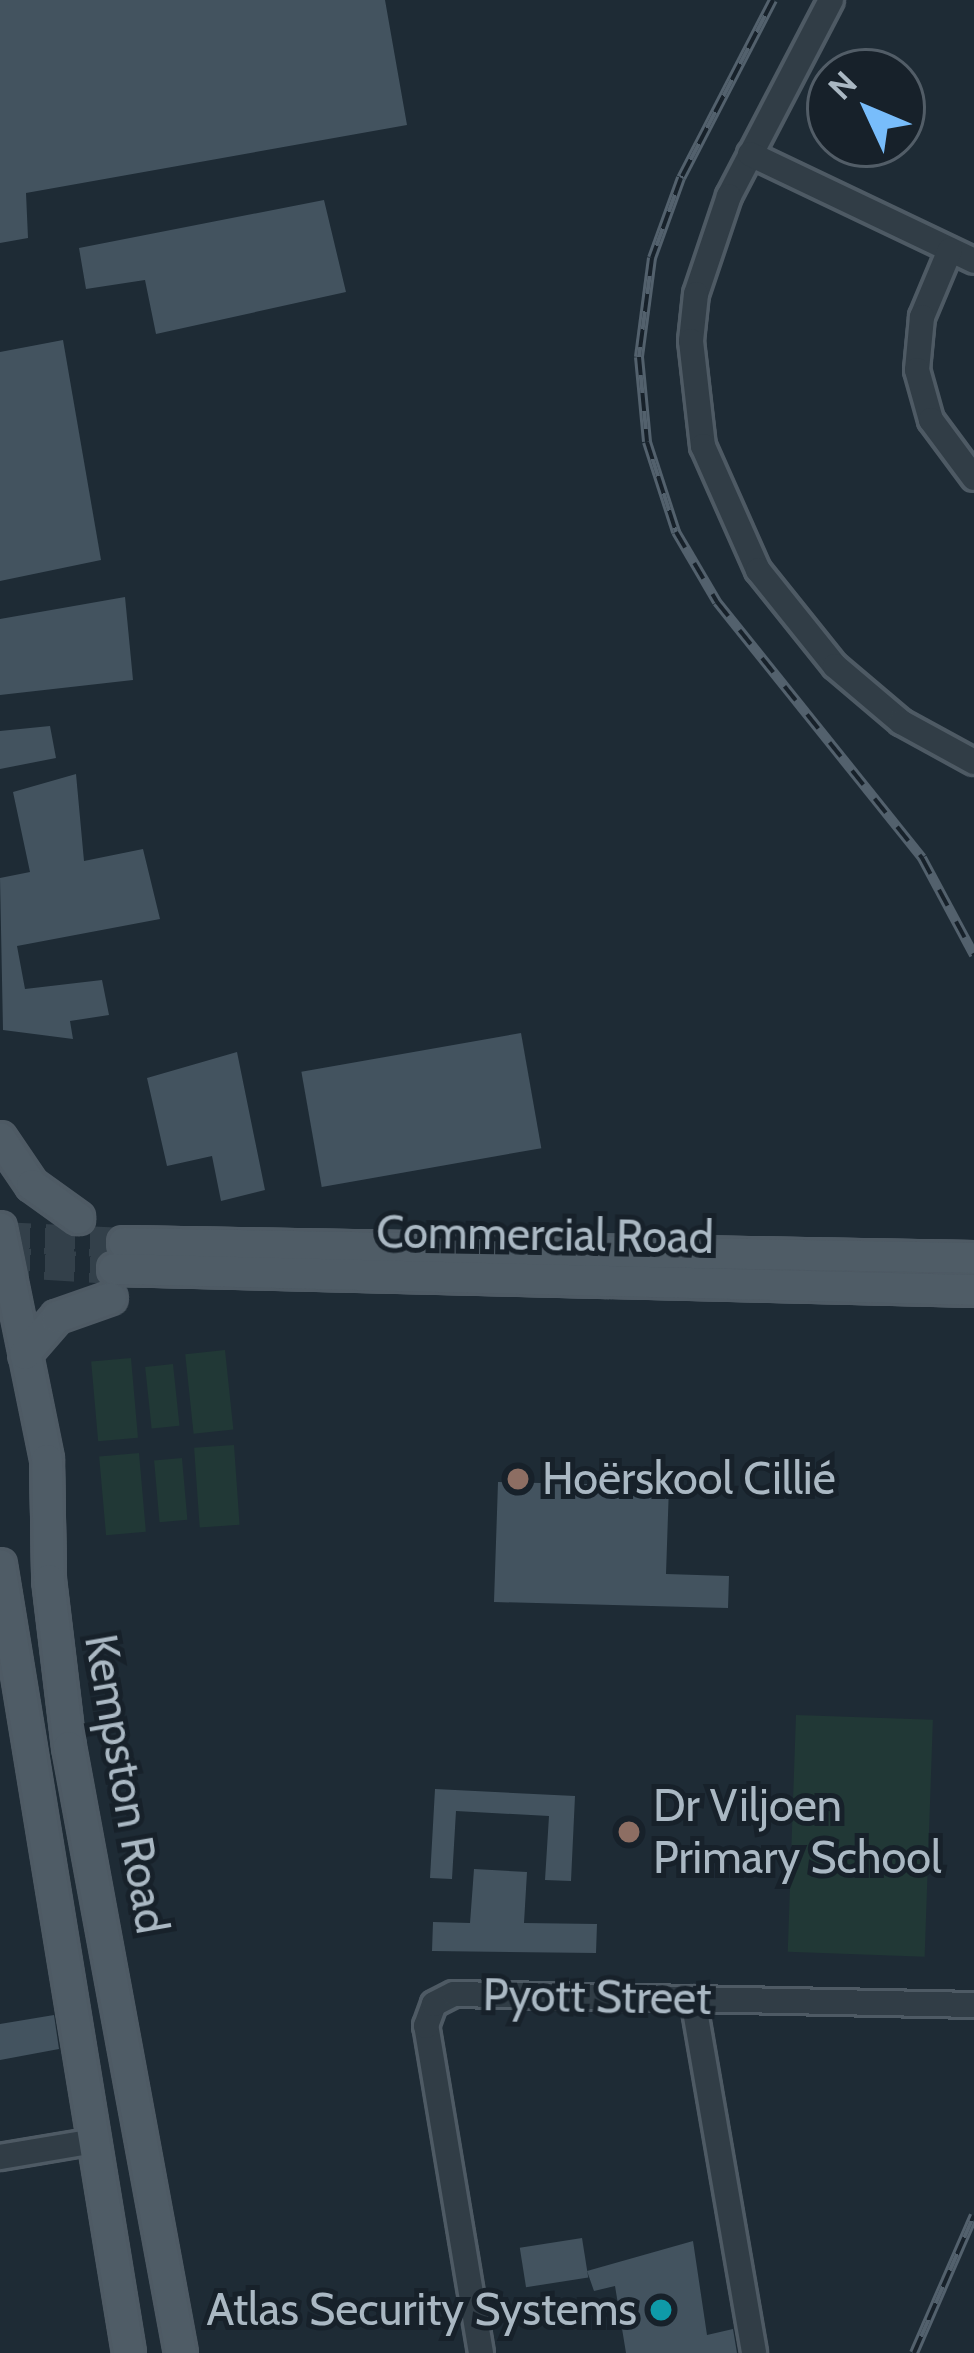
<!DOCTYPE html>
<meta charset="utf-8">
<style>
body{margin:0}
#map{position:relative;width:974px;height:2353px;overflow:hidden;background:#1e2b35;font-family:Cabin,sans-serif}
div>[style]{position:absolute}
.green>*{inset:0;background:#213836;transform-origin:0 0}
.building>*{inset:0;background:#43535f;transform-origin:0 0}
.major-tunnel>*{height:30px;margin-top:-15px;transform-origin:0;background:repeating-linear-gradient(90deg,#33404a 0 30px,transparent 0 45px)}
.roads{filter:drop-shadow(3px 0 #4e5a64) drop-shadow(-3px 0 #4e5a64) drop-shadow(0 3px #4e5a64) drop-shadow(0 -3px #4e5a64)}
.minor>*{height:24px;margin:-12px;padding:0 12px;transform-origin:12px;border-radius:12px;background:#313d46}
.major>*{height:30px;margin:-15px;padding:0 15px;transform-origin:15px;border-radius:15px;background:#4f5c66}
.rail>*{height:10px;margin-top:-5px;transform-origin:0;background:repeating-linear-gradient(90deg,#17212a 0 18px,#53616d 0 36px);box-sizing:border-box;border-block:3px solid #53616d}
.dots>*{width:33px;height:33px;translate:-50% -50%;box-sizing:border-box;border:6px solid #17212a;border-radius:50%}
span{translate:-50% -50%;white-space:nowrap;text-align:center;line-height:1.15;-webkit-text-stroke:10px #17212a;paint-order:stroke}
.street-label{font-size:45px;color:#aab8c3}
.poi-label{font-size:45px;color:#aab8c3}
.left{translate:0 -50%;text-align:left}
.right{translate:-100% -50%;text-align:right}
.north{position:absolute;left:806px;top:48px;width:120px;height:120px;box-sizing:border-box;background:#17212a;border:3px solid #525d67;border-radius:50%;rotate:314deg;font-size:33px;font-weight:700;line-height:48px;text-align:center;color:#aab8c3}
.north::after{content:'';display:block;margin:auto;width:42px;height:54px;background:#78bdfb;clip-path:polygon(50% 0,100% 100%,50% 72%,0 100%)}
</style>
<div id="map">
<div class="green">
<div style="left:225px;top:1350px;width:80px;height:40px;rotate:84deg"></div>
<div style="left:131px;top:1358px;width:80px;height:40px;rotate:85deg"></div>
<div style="left:173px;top:1364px;width:62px;height:28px;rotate:84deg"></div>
<div style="left:234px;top:1445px;width:80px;height:40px;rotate:86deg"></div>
<div style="left:139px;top:1453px;width:79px;height:40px;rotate:85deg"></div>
<div style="left:182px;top:1458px;width:62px;height:28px;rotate:85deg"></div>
<div style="left:796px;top:1715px;width:137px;height:237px;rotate:2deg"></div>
</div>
<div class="building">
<div style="clip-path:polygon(0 0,385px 0,407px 125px,26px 193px,28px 238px,0 243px)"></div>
<div style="clip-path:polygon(324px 200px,346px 292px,156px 334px,145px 280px,86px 289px,79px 248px)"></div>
<div style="clip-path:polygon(63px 340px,101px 560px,0 581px,0 352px)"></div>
<div style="clip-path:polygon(125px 597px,133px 680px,0 695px,0 619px)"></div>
<div style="clip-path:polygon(50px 726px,56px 758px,0 769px,0 731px)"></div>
<div style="clip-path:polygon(76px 774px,84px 861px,143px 849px,160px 919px,17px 946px,25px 989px,102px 980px,109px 1015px,70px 1021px,73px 1039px,3px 1030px,0 878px,30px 872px,13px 792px)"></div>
<div style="left:521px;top:1033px;width:117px;height:223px;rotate:80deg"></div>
<div style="clip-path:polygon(237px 1052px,265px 1190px,221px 1201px,212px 1156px,167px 1166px,147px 1078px)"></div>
<div style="clip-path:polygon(498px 1482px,669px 1486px,666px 1574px,729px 1576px,728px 1608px,494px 1602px)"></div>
<div style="clip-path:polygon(435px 1789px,575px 1796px,571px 1881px,545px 1880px,549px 1816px,456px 1811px,452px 1879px,430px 1878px)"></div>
<div style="clip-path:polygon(474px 1869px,527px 1872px,524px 1923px,597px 1924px,596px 1953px,432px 1951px,433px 1922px,470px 1923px)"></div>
<div style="clip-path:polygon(54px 2015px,59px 2049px,0 2060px,0 2024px)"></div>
<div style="left:582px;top:2238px;width:40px;height:63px;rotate:81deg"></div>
<div style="clip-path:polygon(693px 2241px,707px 2335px,733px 2329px,737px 2353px,626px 2353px,615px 2286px,594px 2291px,587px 2271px)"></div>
</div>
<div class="major-tunnel">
<div style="left:0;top:1237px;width:124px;rotate:2.8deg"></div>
<div style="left:0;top:1262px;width:114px;rotate:3.5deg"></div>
</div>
<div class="roads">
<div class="minor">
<div style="left:831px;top:0;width:221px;rotate:117.5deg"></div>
<div style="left:729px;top:196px;width:103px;rotate:108.6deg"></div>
<div style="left:696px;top:294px;width:47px;rotate:96.1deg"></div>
<div style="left:691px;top:341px;width:106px;rotate:83.5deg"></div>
<div style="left:703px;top:446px;width:136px;rotate:66.1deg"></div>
<div style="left:758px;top:570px;width:123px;rotate:51.3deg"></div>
<div style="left:835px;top:666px;width:87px;rotate:40.3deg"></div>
<div style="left:901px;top:722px;width:83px;rotate:28.7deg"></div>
<div style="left:750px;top:154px;width:248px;rotate:25.5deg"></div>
<div style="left:950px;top:250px;width:73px;rotate:112.7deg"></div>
<div style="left:922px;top:317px;width:53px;rotate:95.4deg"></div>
<div style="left:917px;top:370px;width:52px;rotate:74.4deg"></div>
<div style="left:931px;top:420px;width:72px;rotate:53.4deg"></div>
<div style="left:693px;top:1999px;width:359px;rotate:80.2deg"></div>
<div style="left:0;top:2157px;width:96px;rotate:-9.6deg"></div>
<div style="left:481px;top:2353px;width:332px;rotate:-99.5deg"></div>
<div style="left:426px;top:2026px;width:23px;rotate:-70deg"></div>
<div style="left:434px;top:2004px;width:22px;rotate:-27deg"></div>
<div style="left:454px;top:1994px;width:520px;rotate:1.21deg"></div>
</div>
<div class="major">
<div style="left:0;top:1138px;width:57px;rotate:55.8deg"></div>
<div style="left:32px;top:1185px;width:57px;rotate:35.7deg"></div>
<div style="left:0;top:1228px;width:237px;rotate:78.5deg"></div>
<div style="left:47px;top:1460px;width:120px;rotate:89deg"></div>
<div style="left:49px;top:1580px;width:168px;rotate:83.2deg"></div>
<div style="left:69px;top:1747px;width:616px;rotate:79.53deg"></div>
<div style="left:124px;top:1243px;width:850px;rotate:1.01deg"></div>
<div style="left:114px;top:1269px;width:860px;rotate:1.4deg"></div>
<div style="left:25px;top:1354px;width:49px;rotate:-49.1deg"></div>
<div style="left:57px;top:1317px;width:57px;rotate:-19.4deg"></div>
<div style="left:0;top:1565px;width:798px;rotate:80.7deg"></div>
</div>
</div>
<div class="rail">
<div style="left:773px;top:0;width:200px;rotate:117.3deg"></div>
<div style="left:681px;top:178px;width:85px;rotate:109.9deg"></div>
<div style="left:652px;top:258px;width:100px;rotate:97.5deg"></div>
<div style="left:639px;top:357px;width:85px;rotate:84.6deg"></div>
<div style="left:647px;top:442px;width:95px;rotate:72.1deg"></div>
<div style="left:676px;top:532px;width:81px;rotate:59.6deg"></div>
<div style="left:717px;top:602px;width:328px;rotate:51.3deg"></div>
<div style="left:922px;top:858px;width:110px;rotate:61.8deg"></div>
<div style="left:914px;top:2353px;width:150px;rotate:-66.5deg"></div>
</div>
<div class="dots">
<div style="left:518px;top:1479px;background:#8d6e63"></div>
<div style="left:629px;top:1832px;background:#8d6e63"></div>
<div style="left:661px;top:2310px;background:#0f9aa8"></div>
</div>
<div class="street-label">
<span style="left:545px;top:1235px;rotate:1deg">Commercial Road</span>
<span style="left:126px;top:1784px;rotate:80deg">Kempston Road</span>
<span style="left:597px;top:1997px;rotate:1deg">Pyott Street</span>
</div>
<div class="poi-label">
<span class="left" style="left:542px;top:1479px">Hoërskool Cillié</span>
<span class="left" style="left:653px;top:1832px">Dr Viljoen<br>Primary School</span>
<span class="right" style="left:637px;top:2310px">Atlas Security Systems</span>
</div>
<div class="north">N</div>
</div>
